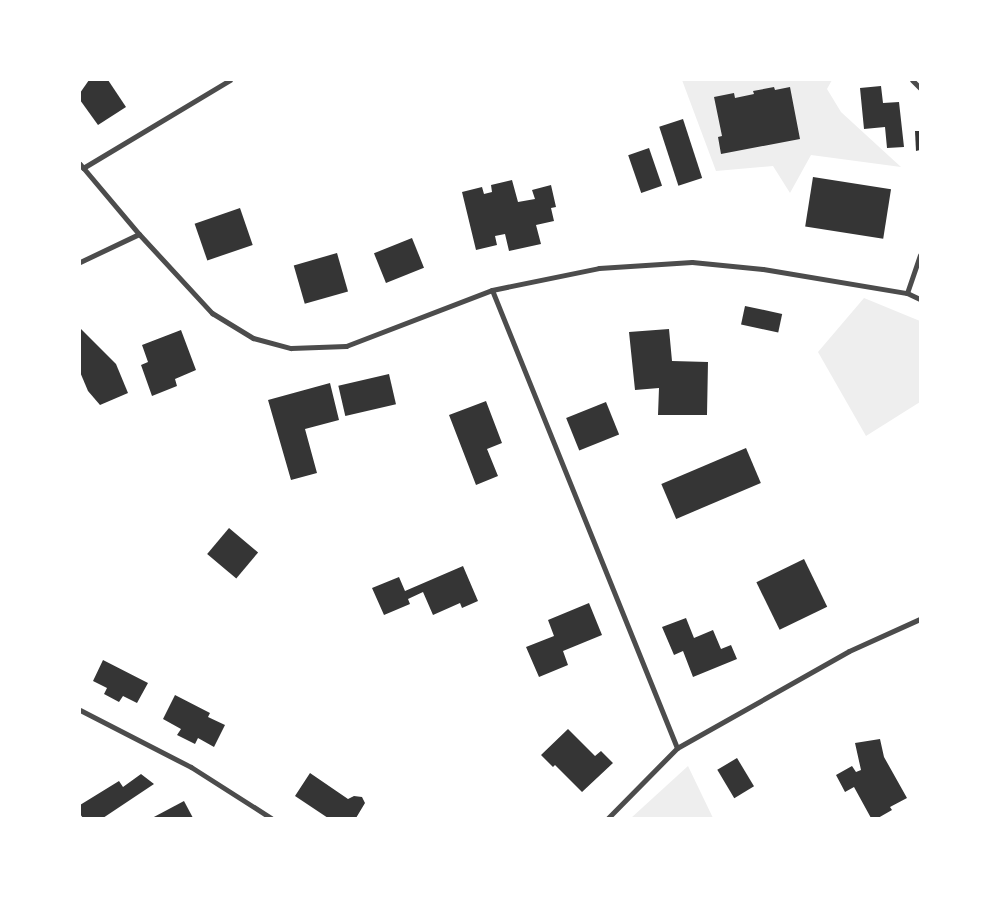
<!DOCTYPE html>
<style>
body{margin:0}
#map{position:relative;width:1000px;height:898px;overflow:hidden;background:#fff;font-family:Poppins,sans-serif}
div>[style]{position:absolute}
.green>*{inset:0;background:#eee}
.building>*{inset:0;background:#353535;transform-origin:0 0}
.minor>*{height:5px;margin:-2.5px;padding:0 2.5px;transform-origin:2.5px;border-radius:2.5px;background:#4c4c4c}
span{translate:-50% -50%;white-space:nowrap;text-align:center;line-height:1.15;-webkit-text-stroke:5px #fff;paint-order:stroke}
.frame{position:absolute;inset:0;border:81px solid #fff;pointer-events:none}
</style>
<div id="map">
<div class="green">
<div style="clip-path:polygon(682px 80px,832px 80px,827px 89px,841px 112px,901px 167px,811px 155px,790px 193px,773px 166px,716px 171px)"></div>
<div style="clip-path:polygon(864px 298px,920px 321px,920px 402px,866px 436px,818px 352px)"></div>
<div style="clip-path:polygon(688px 766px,713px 818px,631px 818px)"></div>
</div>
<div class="building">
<div style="clip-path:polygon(89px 80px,108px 80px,126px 107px,98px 125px,80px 100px,80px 93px)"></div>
<div style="clip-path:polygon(881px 86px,883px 103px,899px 102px,904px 147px,887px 148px,885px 127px,864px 129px,860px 88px)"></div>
<div style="clip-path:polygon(774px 87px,775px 90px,790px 87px,800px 139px,721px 154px,718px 137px,722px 136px,714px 97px,734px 93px,735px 98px,754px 94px,753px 91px)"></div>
<div style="left:683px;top:119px;width:62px;height:25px;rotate:72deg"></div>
<div style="clip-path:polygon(915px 131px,920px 131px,920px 150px,916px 151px)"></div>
<div style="left:649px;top:148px;width:40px;height:22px;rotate:71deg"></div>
<div style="left:813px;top:177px;width:79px;height:50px;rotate:9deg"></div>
<div style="clip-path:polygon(512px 180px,518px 202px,535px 199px,532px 190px,551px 185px,556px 207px,551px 208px,554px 221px,536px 225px,541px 244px,509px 251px,505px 234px,495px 236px,497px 245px,476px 250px,462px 192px,482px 187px,484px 194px,492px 192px,491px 185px)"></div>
<div style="left:240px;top:208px;width:39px;height:48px;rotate:71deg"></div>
<div style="left:412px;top:238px;width:32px;height:41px;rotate:68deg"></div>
<div style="left:337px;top:253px;width:40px;height:45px;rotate:74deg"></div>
<div style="left:745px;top:306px;width:38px;height:19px;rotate:12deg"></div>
<div style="clip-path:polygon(80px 328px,116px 364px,128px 393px,100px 405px,88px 391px,80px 372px)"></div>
<div style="clip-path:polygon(669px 329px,672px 361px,708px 362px,707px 415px,658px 415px,659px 388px,635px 390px,629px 332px)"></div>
<div style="clip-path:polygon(181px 330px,196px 370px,175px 379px,177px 386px,152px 396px,141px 365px,148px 362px,142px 345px)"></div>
<div style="left:389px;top:374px;width:31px;height:52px;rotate:77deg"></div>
<div style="clip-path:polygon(330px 383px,339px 420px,305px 429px,317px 473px,291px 480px,268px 400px)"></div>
<div style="clip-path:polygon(486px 401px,502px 443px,487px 449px,498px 476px,476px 485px,449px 415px)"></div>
<div style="left:606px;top:402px;width:35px;height:43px;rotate:68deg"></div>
<div style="left:746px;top:448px;width:38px;height:92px;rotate:67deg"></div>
<div style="left:229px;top:528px;width:38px;height:34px;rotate:40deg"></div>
<div style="left:804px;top:559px;width:53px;height:53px;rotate:64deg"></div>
<div style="clip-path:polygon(463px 566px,478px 601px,462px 608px,460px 603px,433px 615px,423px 592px,408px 599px,410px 604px,384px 615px,372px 588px,399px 577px,405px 591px)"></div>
<div style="clip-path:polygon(589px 603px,602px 635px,563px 651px,568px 665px,539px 677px,526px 647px,554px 636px,548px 620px)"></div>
<div style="clip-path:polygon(686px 618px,694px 638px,713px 630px,721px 649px,731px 645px,737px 659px,693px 677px,683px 651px,674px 655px,662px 627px)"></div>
<div style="clip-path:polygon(103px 660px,148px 683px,137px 703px,123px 696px,119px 702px,104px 694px,107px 688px,93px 681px)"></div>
<div style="clip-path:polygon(175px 695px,210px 713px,208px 717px,225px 725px,214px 747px,198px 738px,195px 744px,177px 735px,181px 729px,163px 719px)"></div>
<div style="clip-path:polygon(568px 729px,595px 756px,601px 751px,613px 763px,582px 792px,555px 765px,553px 767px,541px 755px)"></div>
<div style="clip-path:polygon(880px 739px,884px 757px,907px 798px,890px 807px,892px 810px,878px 818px,871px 818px,854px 787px,845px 792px,836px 775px,852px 766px,856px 772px,861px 770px,855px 743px)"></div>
<div style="left:737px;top:758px;width:33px;height:23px;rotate:59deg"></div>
<div style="clip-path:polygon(310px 773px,348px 799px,354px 796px,362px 797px,365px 803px,356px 818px,328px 818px,295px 796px)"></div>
<div style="clip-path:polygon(141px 774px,154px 784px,103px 818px,83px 818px,80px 814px,80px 805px,119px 781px,123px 787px)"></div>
<div style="clip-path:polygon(184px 801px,193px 818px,152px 818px)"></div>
</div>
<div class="minor">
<div style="left:912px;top:80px;width:11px;rotate:45deg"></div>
<div style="left:80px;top:164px;width:92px;rotate:49.9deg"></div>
<div style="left:139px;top:234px;width:108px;rotate:47.3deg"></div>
<div style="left:212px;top:313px;width:48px;rotate:31.4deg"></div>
<div style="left:253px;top:338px;width:39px;rotate:15deg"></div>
<div style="left:291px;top:348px;width:55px;rotate:-2.1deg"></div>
<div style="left:346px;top:346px;width:156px;rotate:-21deg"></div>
<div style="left:492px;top:290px;width:109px;rotate:-11.6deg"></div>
<div style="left:599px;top:268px;width:93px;rotate:-3.7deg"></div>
<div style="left:692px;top:262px;width:71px;rotate:5.6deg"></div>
<div style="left:763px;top:269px;width:146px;rotate:9.5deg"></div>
<div style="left:907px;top:293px;width:14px;rotate:25deg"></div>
<div style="left:83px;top:168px;width:171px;rotate:-30.9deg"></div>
<div style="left:80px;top:262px;width:65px;rotate:-25.4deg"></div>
<div style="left:492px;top:290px;width:494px;rotate:68deg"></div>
<div style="left:907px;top:293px;width:40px;rotate:-71.1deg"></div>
<div style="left:80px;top:710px;width:125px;rotate:27.2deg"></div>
<div style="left:191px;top:767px;width:95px;rotate:32.5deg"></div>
<div style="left:608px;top:818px;width:98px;rotate:-45.4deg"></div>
<div style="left:677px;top:748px;width:197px;rotate:-29.4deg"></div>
<div style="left:849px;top:651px;width:78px;rotate:-24.3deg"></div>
</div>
<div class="frame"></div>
</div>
